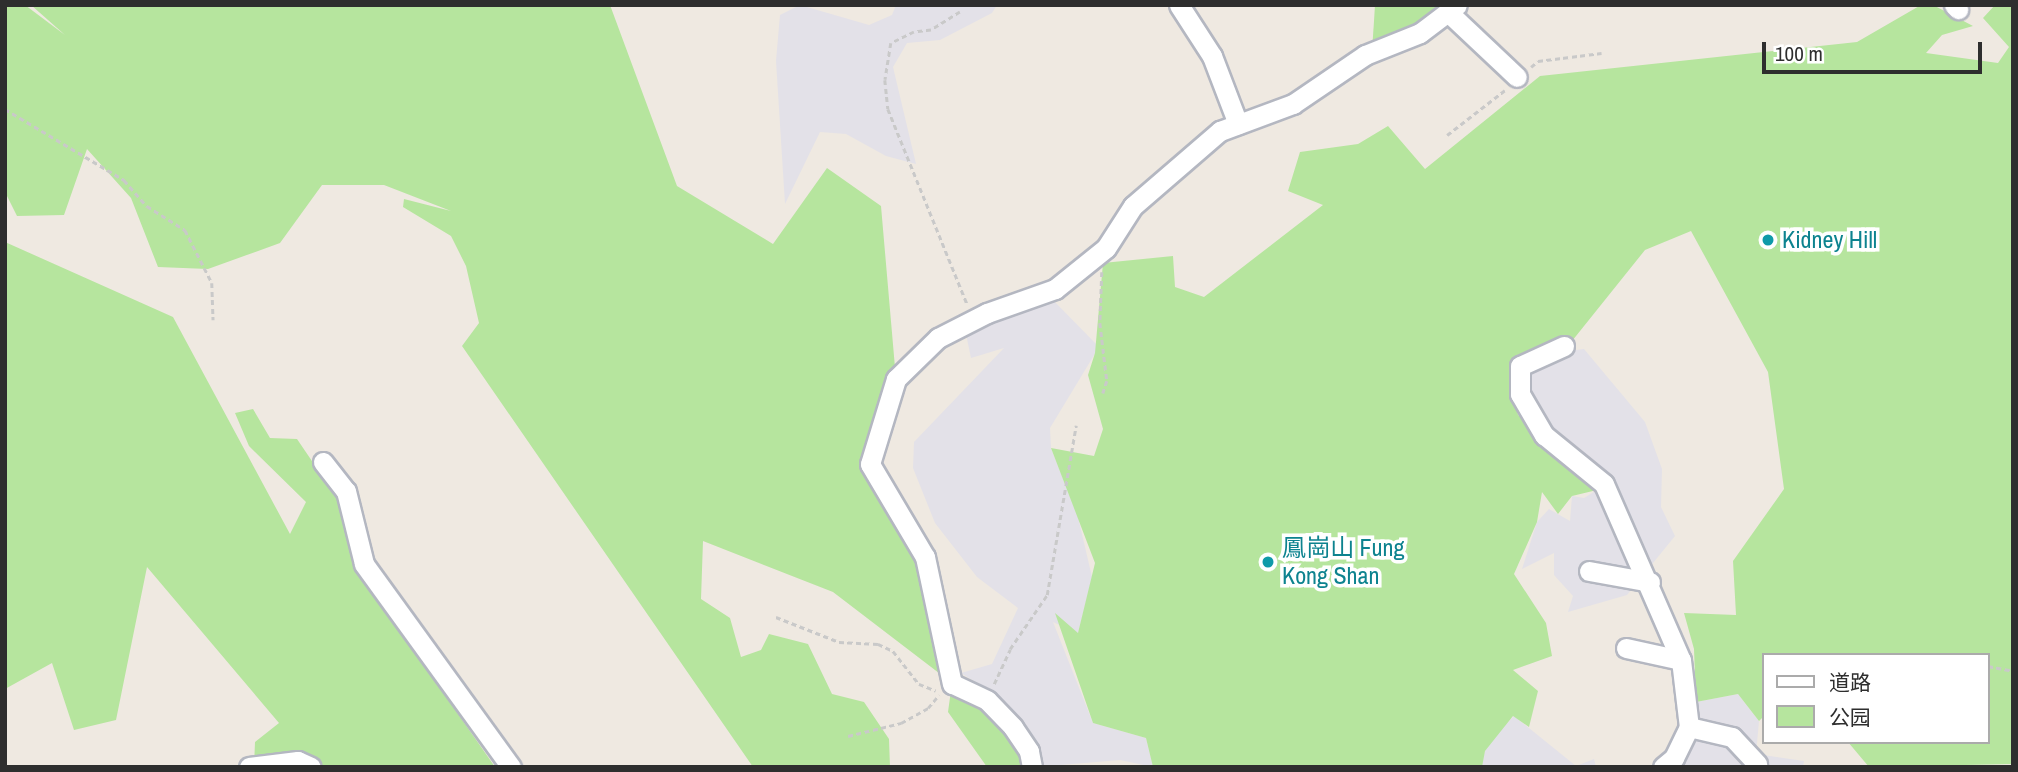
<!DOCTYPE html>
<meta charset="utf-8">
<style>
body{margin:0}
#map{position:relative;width:2018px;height:772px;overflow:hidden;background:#efe9e1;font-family:"Archivo Narrow","Noto Sans SC",sans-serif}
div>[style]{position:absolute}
.industrial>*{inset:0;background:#e3e1e8}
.green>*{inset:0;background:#b6e59e}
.path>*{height:2.5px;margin-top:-1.25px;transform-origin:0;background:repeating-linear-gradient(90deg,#c9c9c9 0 5px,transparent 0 8.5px)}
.roads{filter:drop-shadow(2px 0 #b4b7c1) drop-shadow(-2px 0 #b4b7c1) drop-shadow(0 2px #b4b7c1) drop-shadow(0 -2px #b4b7c1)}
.minor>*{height:19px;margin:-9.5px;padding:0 9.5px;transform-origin:9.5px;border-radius:9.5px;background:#fff}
.dots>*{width:19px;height:19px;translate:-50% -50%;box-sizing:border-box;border:4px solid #fff;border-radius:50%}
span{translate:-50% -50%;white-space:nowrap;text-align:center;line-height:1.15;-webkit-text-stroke:7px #fff;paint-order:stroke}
.culture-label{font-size:24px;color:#0d838f}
.left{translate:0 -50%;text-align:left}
.frame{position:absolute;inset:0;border:7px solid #2e2e2e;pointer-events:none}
.legend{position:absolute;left:1762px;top:653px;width:228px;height:91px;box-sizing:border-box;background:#fff;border:2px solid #ababab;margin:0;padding:9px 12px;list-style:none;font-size:21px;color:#2e2e2e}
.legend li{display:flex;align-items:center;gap:14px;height:35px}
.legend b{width:35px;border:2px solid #ababab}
.scale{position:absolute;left:1762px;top:42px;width:220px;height:32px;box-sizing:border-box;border:4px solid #2e2e2e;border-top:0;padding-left:9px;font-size:21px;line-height:24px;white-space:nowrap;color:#2e2e2e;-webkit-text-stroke:5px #fff;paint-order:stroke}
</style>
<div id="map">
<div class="industrial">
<div style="clip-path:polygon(800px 5px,869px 25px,892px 15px,896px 5px,997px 5px,992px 13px,940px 40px,907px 43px,893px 67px,916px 164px,886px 156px,846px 134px,820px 132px,785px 204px,776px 61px,780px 15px)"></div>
<div style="clip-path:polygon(1051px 298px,1099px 347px,1050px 428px,1051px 448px,1078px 517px,1092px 577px,1078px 634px,1053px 622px,1093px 723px,1146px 738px,1153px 767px,1120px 760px,1037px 767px,1032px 743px,999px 697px,961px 673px,992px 664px,1018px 608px,977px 577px,935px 523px,913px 468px,914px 442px,1004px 348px,971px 358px,966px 334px)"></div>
<div style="clip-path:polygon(1584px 349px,1645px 422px,1662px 469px,1661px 507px,1675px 536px,1627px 595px,1568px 612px,1573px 596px,1554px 575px,1554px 553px,1522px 569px,1537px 522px,1549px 509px,1570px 521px,1572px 496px,1584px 498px,1597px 490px,1578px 451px,1518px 415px,1512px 383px,1544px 354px)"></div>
<div style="clip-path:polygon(1738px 694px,1759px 721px,1756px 754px,1804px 761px,1803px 767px,1678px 767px,1696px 736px,1696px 702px)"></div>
<div style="clip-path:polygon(1514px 716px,1576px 766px,1594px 759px,1596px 767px,1480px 767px,1488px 742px)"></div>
</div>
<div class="green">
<div style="clip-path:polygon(5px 5px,25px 5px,65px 35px,31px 5px,610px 5px,677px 186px,773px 244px,827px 168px,881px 206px,896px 379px,870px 464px,930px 578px,952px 683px,998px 711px,1026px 767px,987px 767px,948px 712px,952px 683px,833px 592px,703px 541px,701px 599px,730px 618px,741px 657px,761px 650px,769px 634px,808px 644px,832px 694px,864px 702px,889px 739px,890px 767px,753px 767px,462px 346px,479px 323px,466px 266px,451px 236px,403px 207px,404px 199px,451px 211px,384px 185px,322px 185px,280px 243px,208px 269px,158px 267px,131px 198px,87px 149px,64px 215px,17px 216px,5px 192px)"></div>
<div style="clip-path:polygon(1375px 5px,1454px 5px,1372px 52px)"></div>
<div style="clip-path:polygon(1921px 5px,1933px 5px,1973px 26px,1942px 35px,1926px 53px,1998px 63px,2009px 47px,1983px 18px,1995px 5px,2013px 5px,2013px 764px,1869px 767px,1848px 742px,1988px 742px,1988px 655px,1764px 655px,1764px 716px,1759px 721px,1738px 694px,1696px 702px,1694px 649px,1684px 613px,1736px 615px,1733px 561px,1784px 489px,1768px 372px,1691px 231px,1645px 250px,1564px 351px,1512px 383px,1518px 415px,1578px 451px,1597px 490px,1572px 496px,1558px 514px,1542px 492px,1537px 522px,1514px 574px,1546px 623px,1552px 656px,1513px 670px,1538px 691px,1529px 727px,1513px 716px,1485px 751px,1482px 767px,1153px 767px,1146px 738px,1093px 723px,1055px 613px,1078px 633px,1095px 563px,1051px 448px,1094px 456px,1103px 429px,1088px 375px,1095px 353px,1103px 263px,1173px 256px,1175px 287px,1204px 297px,1323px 205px,1288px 191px,1300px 152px,1358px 144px,1388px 126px,1425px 169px,1540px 76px,1857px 42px)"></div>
<div style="clip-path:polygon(5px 242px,173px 317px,290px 534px,306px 502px,249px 446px,235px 413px,253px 409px,270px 438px,297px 439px,352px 520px,369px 586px,495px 767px,254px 767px,255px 742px,279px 723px,147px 567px,116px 720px,74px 730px,52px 663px,5px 689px)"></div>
</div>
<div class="path">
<div style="left:960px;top:12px;width:34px;rotate:148deg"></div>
<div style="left:931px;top:30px;width:17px;rotate:173deg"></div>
<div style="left:914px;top:32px;width:25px;rotate:154deg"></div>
<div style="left:891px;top:43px;width:37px;rotate:99deg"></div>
<div style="left:885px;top:80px;width:29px;rotate:84deg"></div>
<div style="left:888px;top:109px;width:210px;rotate:67.9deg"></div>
<div style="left:1531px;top:67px;width:9px;rotate:-41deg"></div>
<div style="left:1538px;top:61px;width:64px;rotate:-7.1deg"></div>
<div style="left:5px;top:109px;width:139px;rotate:30.8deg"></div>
<div style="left:124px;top:180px;width:35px;rotate:49deg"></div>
<div style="left:147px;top:206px;width:45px;rotate:32.3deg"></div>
<div style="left:185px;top:230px;width:59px;rotate:63deg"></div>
<div style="left:212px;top:283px;width:37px;rotate:88deg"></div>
<div style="left:1447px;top:135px;width:73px;rotate:-37.8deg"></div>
<div style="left:1102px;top:272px;width:51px;rotate:92.2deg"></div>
<div style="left:1100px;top:323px;width:58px;rotate:83.1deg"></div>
<div style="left:1107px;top:381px;width:13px;rotate:108deg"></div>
<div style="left:776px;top:617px;width:68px;rotate:21.6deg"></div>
<div style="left:839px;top:642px;width:39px;rotate:3deg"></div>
<div style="left:878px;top:644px;width:17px;rotate:25deg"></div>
<div style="left:893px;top:651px;width:42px;rotate:51.8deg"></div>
<div style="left:919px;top:684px;width:18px;rotate:22deg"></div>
<div style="left:1988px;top:666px;width:25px;rotate:11deg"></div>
<div style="left:994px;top:684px;width:38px;rotate:-65deg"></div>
<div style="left:1010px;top:649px;width:65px;rotate:-55.6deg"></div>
<div style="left:1047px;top:595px;width:172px;rotate:-80.3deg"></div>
<div style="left:848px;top:736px;width:55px;rotate:-13.8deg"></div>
<div style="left:901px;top:723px;width:31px;rotate:-29deg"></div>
<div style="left:928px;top:708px;width:17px;rotate:-50deg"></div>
</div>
<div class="roads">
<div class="minor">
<div style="left:1179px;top:5px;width:61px;rotate:57.1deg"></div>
<div style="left:1212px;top:56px;width:73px;rotate:69.1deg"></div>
<div style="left:1954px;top:5px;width:6px;rotate:45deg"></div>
<div style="left:1449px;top:13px;width:93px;rotate:43.3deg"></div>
<div style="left:1564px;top:346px;width:48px;rotate:155.6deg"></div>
<div style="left:1520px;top:366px;width:28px;rotate:90deg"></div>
<div style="left:1520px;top:394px;width:48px;rotate:59.7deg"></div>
<div style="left:1544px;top:435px;width:77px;rotate:39.2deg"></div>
<div style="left:1604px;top:484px;width:192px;rotate:66.4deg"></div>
<div style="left:1681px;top:660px;width:67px;rotate:83.2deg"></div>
<div style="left:1689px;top:727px;width:34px;rotate:116deg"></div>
<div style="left:1674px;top:758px;width:14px;rotate:141deg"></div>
<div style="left:323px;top:462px;width:37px;rotate:52deg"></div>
<div style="left:346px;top:491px;width:75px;rotate:76.1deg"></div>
<div style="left:364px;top:564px;width:251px;rotate:54.1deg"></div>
<div style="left:1589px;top:571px;width:62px;rotate:10.2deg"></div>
<div style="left:1626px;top:648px;width:56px;rotate:12.3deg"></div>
<div style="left:1689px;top:727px;width:44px;rotate:13.1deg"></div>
<div style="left:1732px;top:737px;width:37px;rotate:47deg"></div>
<div style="left:249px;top:767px;width:49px;rotate:-7deg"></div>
<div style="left:298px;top:761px;width:14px;rotate:25deg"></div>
<div style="left:1032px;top:767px;width:16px;rotate:-101deg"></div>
<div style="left:1029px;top:751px;width:29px;rotate:-124deg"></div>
<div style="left:1013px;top:727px;width:37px;rotate:-134deg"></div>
<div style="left:987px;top:700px;width:38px;rotate:-155deg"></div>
<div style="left:952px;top:684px;width:130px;rotate:-102deg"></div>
<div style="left:925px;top:557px;width:108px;rotate:-120.6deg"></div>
<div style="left:870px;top:464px;width:89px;rotate:-73deg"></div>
<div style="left:896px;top:379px;width:59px;rotate:-44.3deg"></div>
<div style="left:938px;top:338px;width:55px;rotate:-27deg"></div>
<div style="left:987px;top:313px;width:72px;rotate:-19.4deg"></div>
<div style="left:1055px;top:289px;width:65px;rotate:-38.8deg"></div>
<div style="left:1106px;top:248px;width:50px;rotate:-57.3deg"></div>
<div style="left:1133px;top:206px;width:115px;rotate:-40.8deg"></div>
<div style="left:1220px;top:131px;width:78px;rotate:-20.3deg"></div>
<div style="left:1293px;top:104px;width:87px;rotate:-34.2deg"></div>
<div style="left:1365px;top:55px;width:59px;rotate:-21.8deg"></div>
<div style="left:1420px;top:33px;width:46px;rotate:-37.1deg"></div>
</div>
</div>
<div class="dots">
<div style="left:1768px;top:240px;background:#0f9aa8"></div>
<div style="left:1268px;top:562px;background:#0f9aa8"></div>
</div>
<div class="culture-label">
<span class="left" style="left:1782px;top:240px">Kidney Hill</span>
<span class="left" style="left:1282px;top:562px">鳳崗山 Fung<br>Kong Shan</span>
</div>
<div class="frame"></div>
<ul class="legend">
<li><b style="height:9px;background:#fff"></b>道路</li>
<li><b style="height:19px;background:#b6e59e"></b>公园</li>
</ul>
<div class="scale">100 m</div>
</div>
